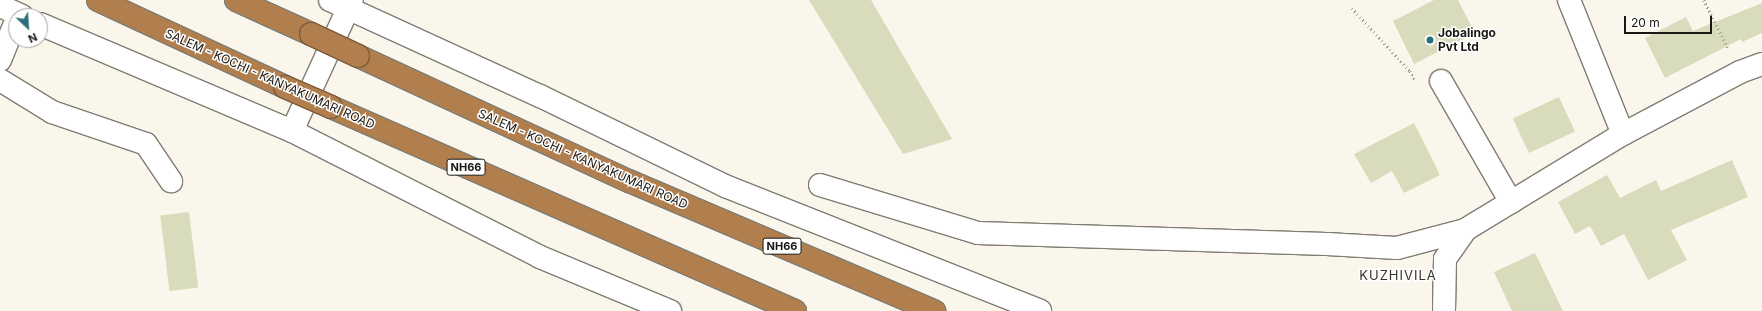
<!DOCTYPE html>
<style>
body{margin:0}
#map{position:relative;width:1762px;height:311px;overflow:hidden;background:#faf6eb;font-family:Inter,sans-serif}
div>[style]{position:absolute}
.building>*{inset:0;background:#d8dcbc;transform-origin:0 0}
.path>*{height:2.5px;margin-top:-1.25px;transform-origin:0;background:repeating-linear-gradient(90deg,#9c9990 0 1px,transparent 0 4px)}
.roads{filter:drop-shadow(1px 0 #807d73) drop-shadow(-1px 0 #807d73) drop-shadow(0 1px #807d73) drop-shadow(0 -1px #807d73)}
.minor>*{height:22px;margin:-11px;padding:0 11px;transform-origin:11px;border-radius:11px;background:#fff}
.highway>*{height:22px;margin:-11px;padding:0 11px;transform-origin:11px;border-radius:11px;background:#b17f4d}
.bridges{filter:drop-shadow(1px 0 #7c5b39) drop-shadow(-1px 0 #7c5b39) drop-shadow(0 1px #7c5b39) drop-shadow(0 -1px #7c5b39)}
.highway-bridge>*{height:22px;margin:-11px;padding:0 11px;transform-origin:11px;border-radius:11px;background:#b17f4d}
.dots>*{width:11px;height:11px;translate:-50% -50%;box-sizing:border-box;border:2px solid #fff;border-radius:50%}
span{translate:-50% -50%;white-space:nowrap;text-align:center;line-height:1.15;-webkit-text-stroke:3px #fff;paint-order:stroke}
.shield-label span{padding:1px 3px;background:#fff;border:1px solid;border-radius:3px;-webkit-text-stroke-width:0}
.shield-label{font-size:11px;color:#191713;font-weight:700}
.poi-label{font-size:12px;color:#191713;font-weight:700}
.left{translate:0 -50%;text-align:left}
.street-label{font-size:12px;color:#191713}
.neighbourhood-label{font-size:13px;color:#36332a;letter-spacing:1px}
.north{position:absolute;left:8px;top:8px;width:40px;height:40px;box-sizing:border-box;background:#fff;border:1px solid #a3a2a1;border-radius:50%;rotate:155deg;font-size:11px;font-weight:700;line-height:16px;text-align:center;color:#191713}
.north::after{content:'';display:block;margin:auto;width:14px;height:18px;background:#29707c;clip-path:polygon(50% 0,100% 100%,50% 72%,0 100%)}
.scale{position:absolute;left:1624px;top:16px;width:88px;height:18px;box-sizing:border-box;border:2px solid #191713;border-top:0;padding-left:5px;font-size:12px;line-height:14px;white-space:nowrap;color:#191713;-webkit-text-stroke:3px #fff;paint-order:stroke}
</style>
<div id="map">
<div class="building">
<div style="clip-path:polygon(809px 0,871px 0,952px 139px,903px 154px)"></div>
<div style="clip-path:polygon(1434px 0,1458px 0,1475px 33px,1414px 64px,1393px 21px)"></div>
<div style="clip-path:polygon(1762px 3px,1762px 33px,1742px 42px,1741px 39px,1665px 78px,1645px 38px,1686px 17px,1693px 31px)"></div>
<div style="left:1559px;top:97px;width:38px;height:51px;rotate:65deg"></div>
<div style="clip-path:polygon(1414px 123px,1440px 175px,1404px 193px,1392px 171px,1371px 183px,1354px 154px)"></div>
<div style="clip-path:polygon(1732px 160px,1748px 197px,1671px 230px,1687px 260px,1648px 280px,1624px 234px,1601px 246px,1590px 226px,1575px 234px,1558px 202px,1607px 175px,1620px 198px,1656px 180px,1661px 191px)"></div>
<div style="left:189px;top:212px;width:76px;height:29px;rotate:83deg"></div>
<div style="clip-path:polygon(1535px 253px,1563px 311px,1512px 311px,1494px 272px)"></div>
</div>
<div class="path">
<div style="left:1704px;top:0;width:54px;rotate:63.4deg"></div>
<div style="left:1352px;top:8px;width:86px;rotate:47.4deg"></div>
<div style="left:1410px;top:71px;width:10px;rotate:61deg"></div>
</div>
<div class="roads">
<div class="minor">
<div style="left:330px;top:0;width:231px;rotate:24.6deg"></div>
<div style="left:540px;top:96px;width:206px;rotate:25.9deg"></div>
<div style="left:725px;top:186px;width:339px;rotate:21.6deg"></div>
<div style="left:1569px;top:0;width:144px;rotate:68.1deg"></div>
<div style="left:0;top:6px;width:24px;rotate:24deg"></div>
<div style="left:40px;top:24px;width:274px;rotate:23deg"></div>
<div style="left:292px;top:131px;width:278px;rotate:26.9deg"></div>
<div style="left:540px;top:257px;width:141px;rotate:22.6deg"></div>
<div style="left:0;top:60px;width:42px;rotate:-67.7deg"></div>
<div style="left:0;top:80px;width:61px;rotate:31.6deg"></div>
<div style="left:52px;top:112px;width:99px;rotate:18.8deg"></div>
<div style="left:146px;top:144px;width:45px;rotate:56deg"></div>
<div style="left:1441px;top:81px;width:140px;rotate:60deg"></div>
<div style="left:292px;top:131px;width:144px;rotate:-65.4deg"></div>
<div style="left:820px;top:185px;width:165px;rotate:16.9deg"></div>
<div style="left:978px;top:233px;width:349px;rotate:1.8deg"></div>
<div style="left:1327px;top:244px;width:70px;rotate:3.3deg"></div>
<div style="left:1397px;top:248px;width:70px;rotate:-14.8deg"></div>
<div style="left:1444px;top:311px;width:52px;rotate:-88.9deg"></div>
<div style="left:1445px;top:259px;width:35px;rotate:-55deg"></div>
<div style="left:1465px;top:230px;width:185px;rotate:-31.3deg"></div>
<div style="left:1623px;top:134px;width:132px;rotate:-27.9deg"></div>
<div style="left:1740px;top:72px;width:23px;rotate:-20deg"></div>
</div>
<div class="highway">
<div style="left:98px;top:0;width:206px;rotate:24.9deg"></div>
<div style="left:236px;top:0;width:82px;rotate:24.4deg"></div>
<div style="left:358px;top:56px;width:298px;rotate:24.8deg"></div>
<div style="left:629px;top:181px;width:332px;rotate:23.1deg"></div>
<div style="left:331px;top:107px;width:507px;rotate:23.73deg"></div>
</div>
</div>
<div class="bridges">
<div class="highway-bridge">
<div style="left:311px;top:34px;width:52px;rotate:25.1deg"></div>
<div style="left:285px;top:87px;width:50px;rotate:23.5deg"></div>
</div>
</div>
<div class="dots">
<div style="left:1430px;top:40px;background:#29707c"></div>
</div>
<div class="shield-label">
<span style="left:466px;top:167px">NH66</span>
<span style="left:782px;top:246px">NH66</span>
</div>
<div class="poi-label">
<span class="left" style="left:1438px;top:40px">Jobalingo<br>Pvt Ltd</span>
</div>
<div class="street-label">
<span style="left:270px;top:79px;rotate:24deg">SALEM - KOCHI - KANYAKUMARI ROAD</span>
<span style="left:583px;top:159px;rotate:24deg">SALEM - KOCHI - KANYAKUMARI ROAD</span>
</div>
<div class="neighbourhood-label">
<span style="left:1398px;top:275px">KUZHIVILA</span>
</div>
<div class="north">N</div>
<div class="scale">20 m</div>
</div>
